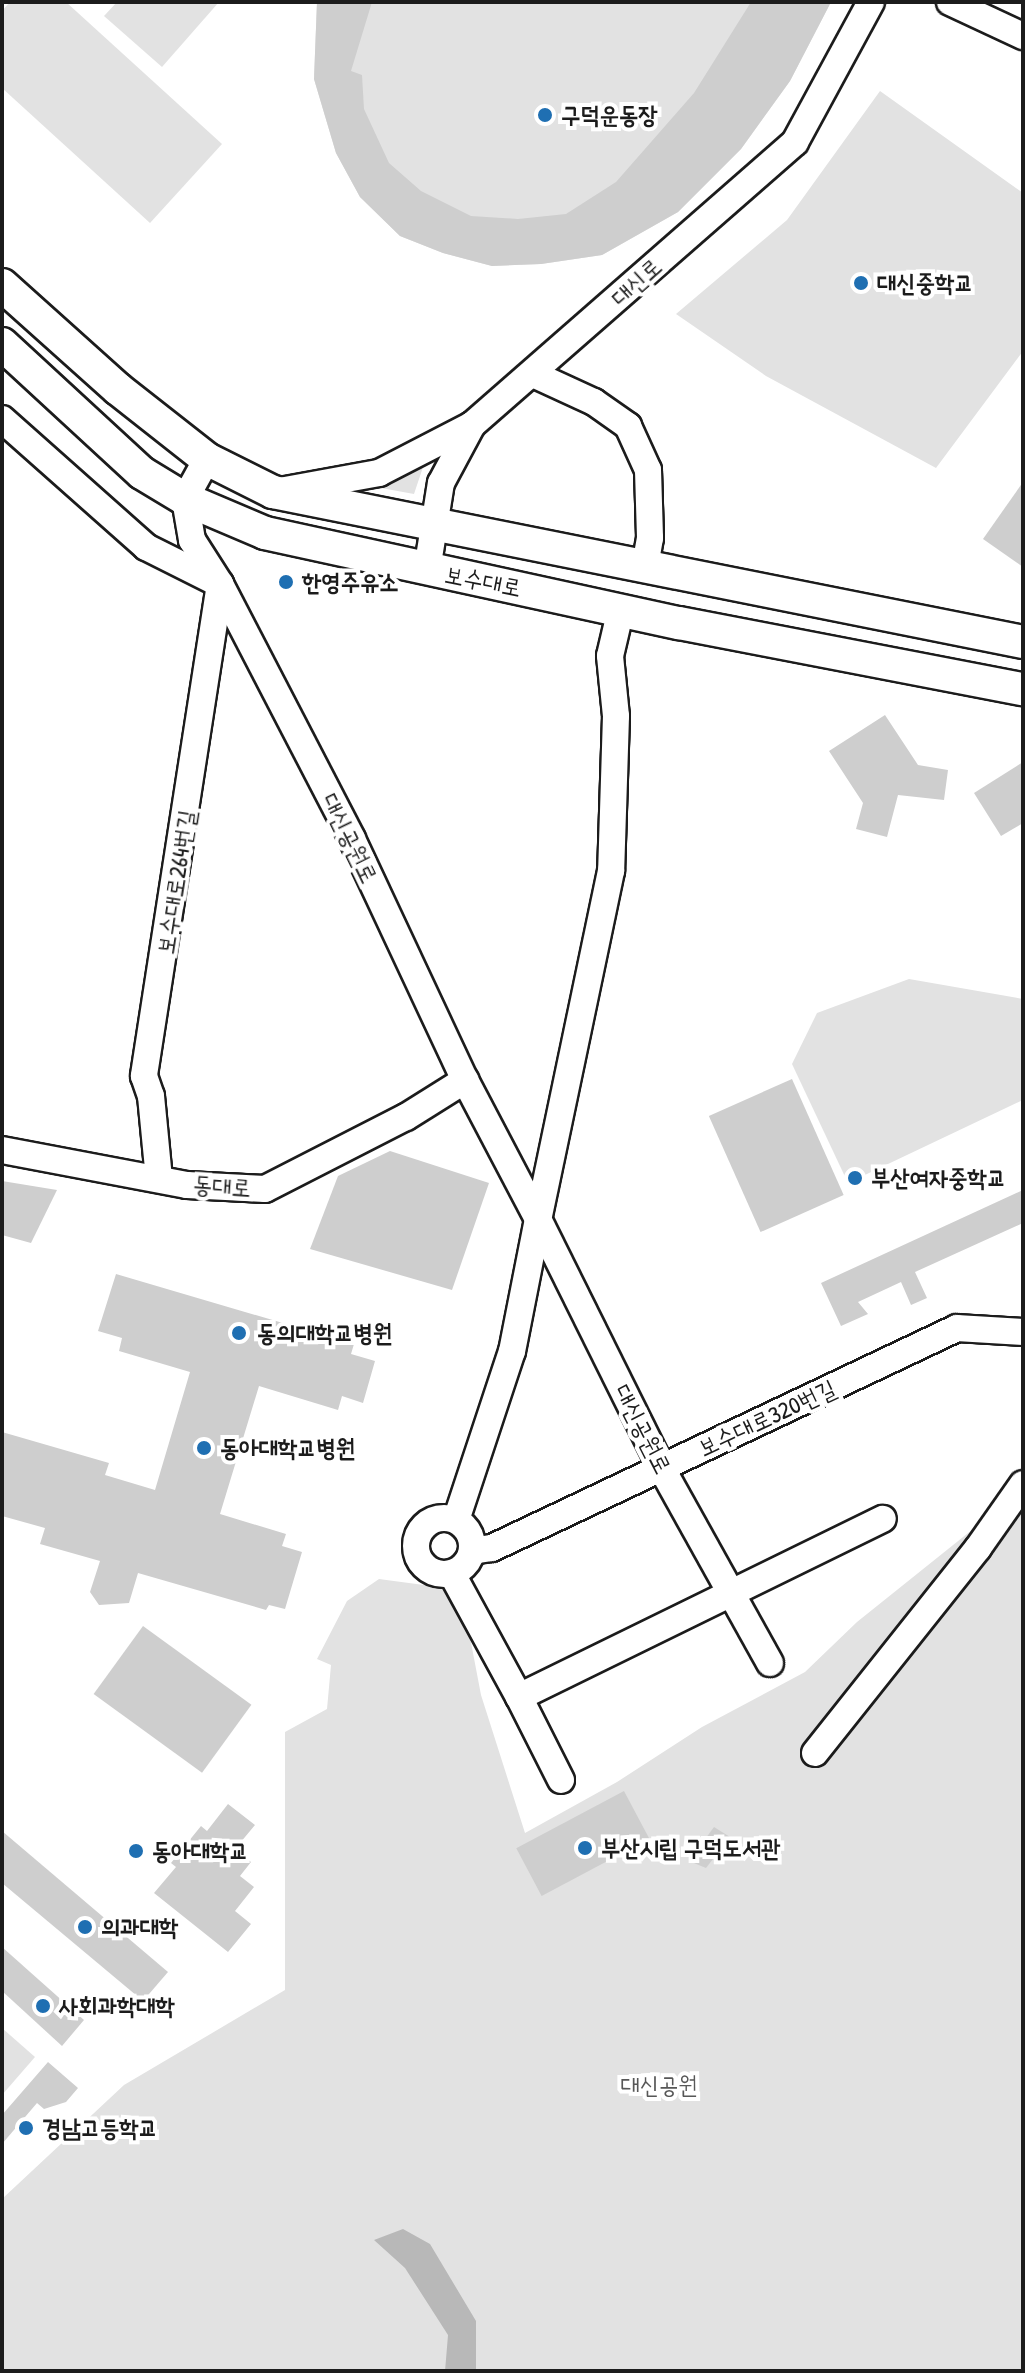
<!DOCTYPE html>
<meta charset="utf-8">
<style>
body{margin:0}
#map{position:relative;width:1025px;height:2373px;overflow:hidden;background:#fff;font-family:"Patrick Hand","Poor Story",sans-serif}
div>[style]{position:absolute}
.green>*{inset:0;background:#e2e2e2}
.water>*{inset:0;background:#b8b8b8}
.building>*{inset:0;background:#cecece;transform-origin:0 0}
.roads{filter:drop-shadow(2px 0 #1c1c1c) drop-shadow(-2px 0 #1c1c1c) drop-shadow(0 2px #1c1c1c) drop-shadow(0 -2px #1c1c1c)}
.minor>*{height:26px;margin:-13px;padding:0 13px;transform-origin:13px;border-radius:13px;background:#fff}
.minor>.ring{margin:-13px;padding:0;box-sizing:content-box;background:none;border:26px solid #fff;border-radius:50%}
.major>*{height:32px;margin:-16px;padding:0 16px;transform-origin:16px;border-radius:16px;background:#fff}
.dots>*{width:22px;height:22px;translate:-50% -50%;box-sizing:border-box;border:4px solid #fff;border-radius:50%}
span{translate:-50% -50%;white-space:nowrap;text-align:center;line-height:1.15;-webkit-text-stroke:8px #fff;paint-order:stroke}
.poi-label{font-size:24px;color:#1c1c1c;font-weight:700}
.left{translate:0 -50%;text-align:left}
.street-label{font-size:24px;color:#1c1c1c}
.park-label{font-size:24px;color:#575757}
.frame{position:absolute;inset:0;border:4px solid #1c1c1c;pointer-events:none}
</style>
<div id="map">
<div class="green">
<div style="clip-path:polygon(10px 2px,66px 2px,222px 144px,150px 223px,2px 88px,2px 11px)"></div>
<div style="clip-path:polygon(117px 2px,219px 2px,162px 67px,104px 16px)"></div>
<div style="clip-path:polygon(317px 2px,831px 2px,790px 81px,741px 149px,678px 212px,602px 255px,541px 264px,492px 266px,443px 253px,400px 236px,360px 197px,336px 153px,314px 79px)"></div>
<div style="clip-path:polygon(880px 91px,1023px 193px,1023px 351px,936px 468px,766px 376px,676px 314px,787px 220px)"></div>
<div style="clip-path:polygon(426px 458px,414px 494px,370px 486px)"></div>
<div style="clip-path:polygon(909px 979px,1023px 999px,1023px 1100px,848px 1183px,792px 1064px,817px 1013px)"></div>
<div style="clip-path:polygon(1023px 1489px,1023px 2371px,2px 2371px,2px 2199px,124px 2085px,285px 1990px,285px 1732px,327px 1709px,331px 1665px,317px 1659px,347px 1601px,379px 1579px,461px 1590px,481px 1695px,525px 1833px,617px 1782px,702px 1727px,805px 1672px,857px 1622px)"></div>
<div style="clip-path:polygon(2px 2028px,35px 2057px,2px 2095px)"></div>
</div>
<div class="water">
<div style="clip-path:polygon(403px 2229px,430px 2244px,476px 2321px,476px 2371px,445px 2371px,448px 2335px,405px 2268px,374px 2240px)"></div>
</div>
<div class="building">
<div style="clip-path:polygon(317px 2px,372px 2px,351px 71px,362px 75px,364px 109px,389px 163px,421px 191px,471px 216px,518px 219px,566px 214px,616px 182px,694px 93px,751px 2px,831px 2px,790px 81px,741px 149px,678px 212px,602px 255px,541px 264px,492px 266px,443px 253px,400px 236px,360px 197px,336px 153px,314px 79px)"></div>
<div style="clip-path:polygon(1023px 482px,1023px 567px,983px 539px)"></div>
<div style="clip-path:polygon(885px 715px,918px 765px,948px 770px,944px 800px,898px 795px,887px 837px,856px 829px,863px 803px,829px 751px)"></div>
<div style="clip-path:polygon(1023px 762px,1023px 823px,1001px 836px,974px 793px)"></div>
<div style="left:792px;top:1079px;width:127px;height:91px;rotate:66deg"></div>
<div style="clip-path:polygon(390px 1151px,489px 1183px,452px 1290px,310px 1249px,338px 1176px)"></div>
<div style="clip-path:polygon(2px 1181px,57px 1190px,31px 1243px,2px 1235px)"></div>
<div style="clip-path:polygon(1023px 1190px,1023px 1223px,915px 1272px,927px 1298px,911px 1305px,901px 1282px,858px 1302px,868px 1314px,841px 1326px,821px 1283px)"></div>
<div style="clip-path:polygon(116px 1274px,354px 1344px,351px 1354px,375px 1361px,363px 1403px,342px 1396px,338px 1410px,259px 1386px,220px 1514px,286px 1534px,282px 1546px,302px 1552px,285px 1609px,269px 1605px,266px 1610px,138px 1573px,129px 1603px,99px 1605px,90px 1592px,100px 1561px,40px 1544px,45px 1528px,2px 1516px,2px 1432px,109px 1463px,105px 1475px,155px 1490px,190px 1372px,119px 1351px,122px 1338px,98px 1331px)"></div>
<div style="left:143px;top:1626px;width:134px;height:84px;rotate:36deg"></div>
<div style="left:624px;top:1791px;width:54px;height:122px;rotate:62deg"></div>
<div style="clip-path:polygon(228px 1804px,255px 1825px,235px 1849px,251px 1862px,240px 1876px,254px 1887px,235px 1911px,251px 1924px,228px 1952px,154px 1893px,176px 1867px,171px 1863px,201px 1826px,207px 1831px)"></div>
<div style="clip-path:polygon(714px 1827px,730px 1837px,706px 1868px,689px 1861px)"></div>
<div style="clip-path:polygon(2px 1831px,168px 1972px,143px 2001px,2px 1883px)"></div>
<div style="clip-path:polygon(2px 1947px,84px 2020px,62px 2046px,2px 1991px)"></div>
<div style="clip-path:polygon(48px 2062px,78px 2088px,66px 2102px,44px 2109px,37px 2103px,2px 2144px,2px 2115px)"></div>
</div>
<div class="roads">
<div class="minor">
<div style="left:950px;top:2px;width:81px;rotate:25deg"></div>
<div style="left:533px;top:374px;width:67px;rotate:24.7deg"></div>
<div style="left:594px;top:402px;width:42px;rotate:35.2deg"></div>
<div style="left:628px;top:426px;width:48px;rotate:65.6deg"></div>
<div style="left:648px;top:470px;width:68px;rotate:88.3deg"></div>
<div style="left:650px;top:538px;width:29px;rotate:100deg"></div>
<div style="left:2px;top:419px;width:193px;rotate:41.6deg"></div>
<div style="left:146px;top:547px;width:83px;rotate:26.6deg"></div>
<div style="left:220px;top:584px;width:498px;rotate:98.8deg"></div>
<div style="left:144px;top:1076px;width:21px;rotate:71deg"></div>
<div style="left:151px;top:1096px;width:83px;rotate:84.5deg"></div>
<div style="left:207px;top:459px;width:46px;rotate:118.8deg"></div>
<div style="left:185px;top:499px;width:42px;rotate:80.3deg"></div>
<div style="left:192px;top:540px;width:52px;rotate:57.5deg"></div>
<div style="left:220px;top:584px;width:287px;rotate:62.6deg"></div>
<div style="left:352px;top:839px;width:266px;rotate:64.9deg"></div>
<div style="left:465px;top:1080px;width:157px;rotate:62.3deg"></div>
<div style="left:538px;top:1219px;width:135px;rotate:101.1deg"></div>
<div style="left:512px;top:1351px;width:178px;rotate:108.3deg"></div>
<div style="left:285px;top:490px;width:96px;rotate:-10.3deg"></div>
<div style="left:379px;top:473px;width:105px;rotate:-27.3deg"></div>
<div style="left:427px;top:570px;width:88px;rotate:-80.9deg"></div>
<div style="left:441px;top:483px;width:66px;rotate:-61.9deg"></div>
<div style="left:472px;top:425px;width:429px;rotate:-41.2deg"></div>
<div style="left:795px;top:142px;width:159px;rotate:-61.5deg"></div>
<div style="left:621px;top:609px;width:48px;rotate:103.2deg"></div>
<div style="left:610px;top:656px;width:60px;rotate:84.3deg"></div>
<div style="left:616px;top:716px;width:155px;rotate:91.8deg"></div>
<div style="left:611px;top:871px;width:356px;rotate:101.8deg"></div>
<div style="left:538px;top:1219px;width:279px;rotate:63.6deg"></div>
<div style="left:662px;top:1469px;width:222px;rotate:60.9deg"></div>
<div style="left:2px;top:1150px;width:188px;rotate:10.7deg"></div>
<div style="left:187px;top:1185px;width:78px;rotate:2.9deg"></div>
<div style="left:265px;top:1189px;width:158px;rotate:-27.1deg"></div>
<div style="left:406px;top:1117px;width:70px;rotate:-32.1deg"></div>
<div class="ring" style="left:416px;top:1518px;width:30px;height:30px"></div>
<div style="left:472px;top:1551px;width:20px;rotate:-9deg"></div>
<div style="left:492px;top:1548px;width:514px;rotate:-25.32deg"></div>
<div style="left:957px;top:1328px;width:66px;rotate:3.5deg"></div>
<div style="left:452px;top:1574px;width:140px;rotate:61.4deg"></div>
<div style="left:815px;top:1753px;width:262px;rotate:-51.5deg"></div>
<div style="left:978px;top:1548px;width:78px;rotate:-54.9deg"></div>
<div style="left:561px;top:1780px;width:93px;rotate:-116.8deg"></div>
<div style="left:519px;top:1697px;width:405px;rotate:-26.1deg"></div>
</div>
<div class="major">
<div style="left:2px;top:285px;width:156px;rotate:41.9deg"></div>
<div style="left:118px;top:389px;width:113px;rotate:38.2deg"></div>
<div style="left:207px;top:459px;width:74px;rotate:26.6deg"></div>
<div style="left:273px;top:492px;width:765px;rotate:11.31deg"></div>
<div style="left:2px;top:344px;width:190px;rotate:42.7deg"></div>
<div style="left:142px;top:473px;width:50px;rotate:31.2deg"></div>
<div style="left:185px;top:499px;width:87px;rotate:23deg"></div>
<div style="left:265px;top:533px;width:424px;rotate:12.3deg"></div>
<div style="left:679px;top:623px;width:350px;rotate:10.9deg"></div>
</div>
</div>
<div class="dots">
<div style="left:545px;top:115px;background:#1f6fb2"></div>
<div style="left:861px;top:283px;background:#1f6fb2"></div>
<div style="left:286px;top:582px;background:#1f6fb2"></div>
<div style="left:855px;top:1178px;background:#1f6fb2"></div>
<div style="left:239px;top:1333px;background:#1f6fb2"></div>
<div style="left:204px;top:1448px;background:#1f6fb2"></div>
<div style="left:585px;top:1848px;background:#1f6fb2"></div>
<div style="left:136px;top:1851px;background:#1f6fb2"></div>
<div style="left:85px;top:1927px;background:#1f6fb2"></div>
<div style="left:43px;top:2006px;background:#1f6fb2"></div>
<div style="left:26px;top:2128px;background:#1f6fb2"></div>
</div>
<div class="poi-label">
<span class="left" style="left:561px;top:115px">구덕운동장</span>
<span class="left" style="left:877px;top:283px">대신중학교</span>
<span class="left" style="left:302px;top:582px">한영주유소</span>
<span class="left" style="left:871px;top:1178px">부산여자중학교</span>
<span class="left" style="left:257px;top:1333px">동의대학교병원</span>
<span class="left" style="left:220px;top:1448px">동아대학교병원</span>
<span class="left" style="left:601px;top:1848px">부산시립 구덕도서관</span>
<span class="left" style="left:152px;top:1851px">동아대학교</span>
<span class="left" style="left:101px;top:1927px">의과대학</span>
<span class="left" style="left:59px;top:2006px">사회과학대학</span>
<span class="left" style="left:42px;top:2128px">경남고등학교</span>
</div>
<div class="street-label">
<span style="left:636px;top:282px;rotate:-42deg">대신로</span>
<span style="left:483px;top:581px;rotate:11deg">보수대로</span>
<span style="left:350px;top:838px;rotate:64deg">대신공원로</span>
<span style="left:176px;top:882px;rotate:-81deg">보수대로264번길</span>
<span style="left:222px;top:1186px;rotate:4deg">동대로</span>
<span style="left:767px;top:1418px;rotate:-25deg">보수대로320번길</span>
<span style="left:643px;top:1429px;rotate:63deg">대신공원로</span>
</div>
<div class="park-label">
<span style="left:659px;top:2085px">대신공원</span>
</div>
<div class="frame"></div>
</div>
